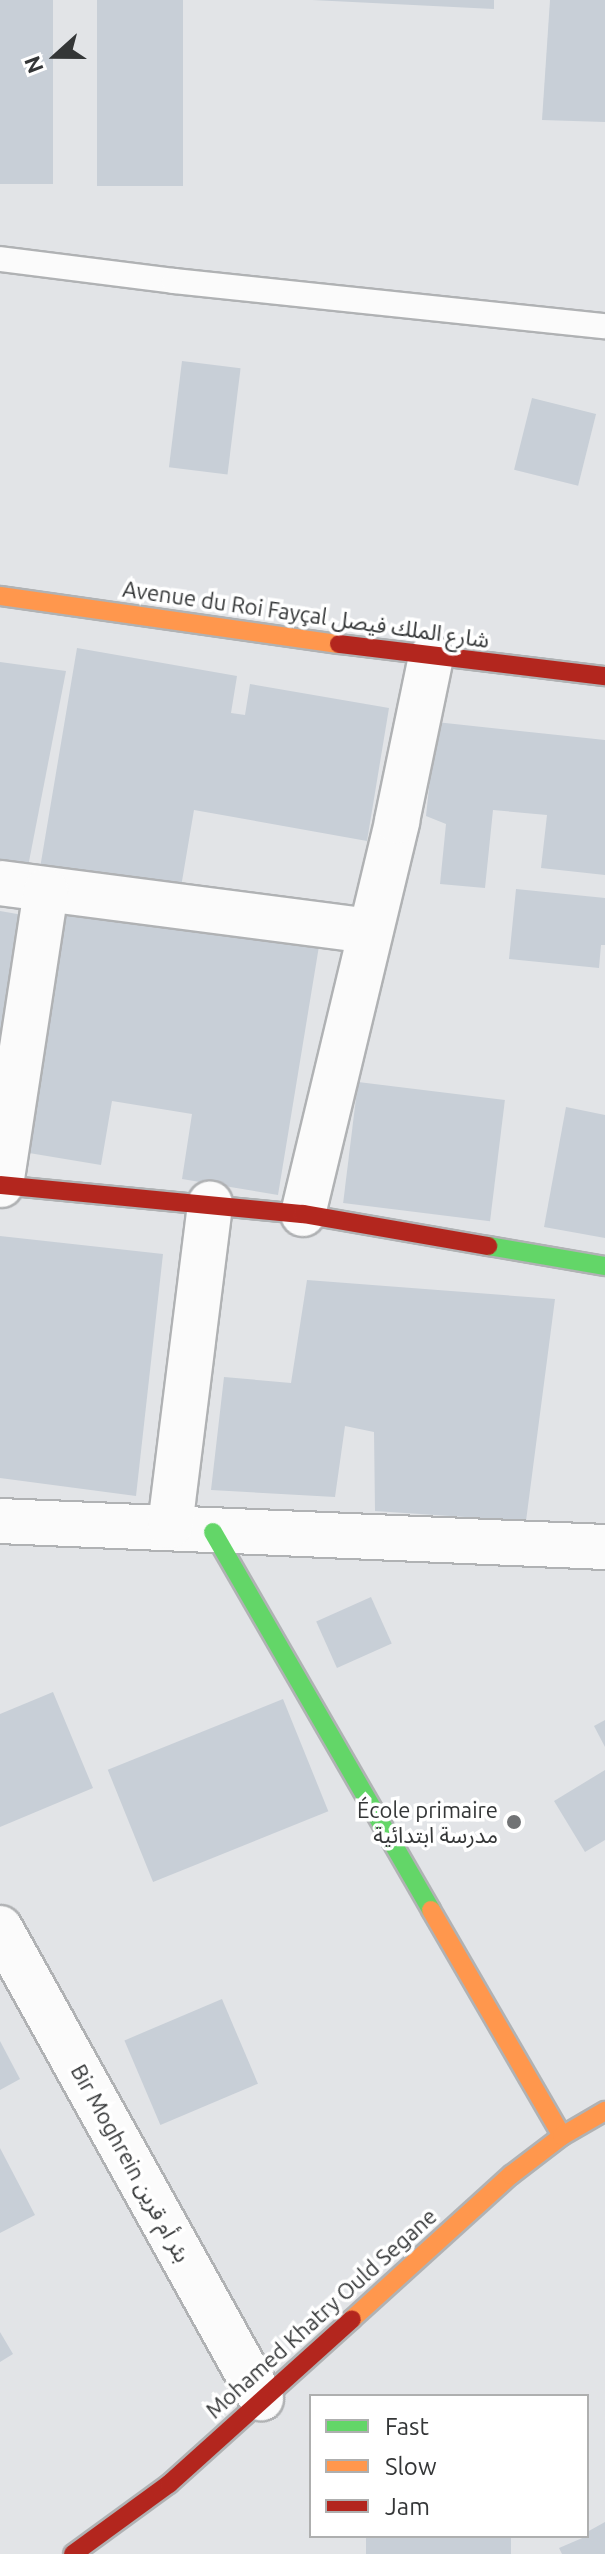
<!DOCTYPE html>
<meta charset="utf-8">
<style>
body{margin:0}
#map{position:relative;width:605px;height:2554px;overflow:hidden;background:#e2e4e7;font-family:Ubuntu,"Noto Sans Arabic",sans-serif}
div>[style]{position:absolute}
.building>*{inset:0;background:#c8cfd7;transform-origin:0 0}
.roads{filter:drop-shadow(2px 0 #b0b2b4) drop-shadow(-2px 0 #b0b2b4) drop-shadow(0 2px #b0b2b4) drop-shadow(0 -2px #b0b2b4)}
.lane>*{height:24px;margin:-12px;padding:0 12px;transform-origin:12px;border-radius:12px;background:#fbfbfb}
.street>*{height:44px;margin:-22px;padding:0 22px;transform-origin:22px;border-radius:22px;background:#fbfbfb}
.fast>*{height:18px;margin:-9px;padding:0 9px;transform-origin:9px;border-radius:9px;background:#63d668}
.slow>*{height:18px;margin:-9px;padding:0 9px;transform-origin:9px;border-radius:9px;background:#ff974d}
.jam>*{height:18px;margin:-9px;padding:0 9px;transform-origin:9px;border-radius:9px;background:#b3261e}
.dots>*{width:22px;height:22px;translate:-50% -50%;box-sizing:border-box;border:4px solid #fff;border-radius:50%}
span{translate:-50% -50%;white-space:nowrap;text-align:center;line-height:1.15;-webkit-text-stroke:7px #fff;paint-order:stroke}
.street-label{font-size:22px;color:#343637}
.poi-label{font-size:22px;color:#343637}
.right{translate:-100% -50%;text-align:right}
.legend{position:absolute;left:309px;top:2394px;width:280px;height:144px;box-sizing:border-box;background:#fff;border:2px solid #aeafaf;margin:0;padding:10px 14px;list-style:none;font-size:24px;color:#343637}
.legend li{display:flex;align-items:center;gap:16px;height:40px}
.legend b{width:40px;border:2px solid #aeafaf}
.north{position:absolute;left:16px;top:16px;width:80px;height:80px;-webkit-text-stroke:6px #fff;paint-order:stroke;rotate:249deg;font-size:22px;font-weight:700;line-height:32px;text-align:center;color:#343637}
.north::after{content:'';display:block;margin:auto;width:28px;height:36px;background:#343637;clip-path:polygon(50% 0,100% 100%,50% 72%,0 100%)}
</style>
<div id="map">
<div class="building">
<div style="left:0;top:0;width:53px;height:184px"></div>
<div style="left:97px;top:0;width:86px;height:186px"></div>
<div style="clip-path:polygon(312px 0,494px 0,494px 9px)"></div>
<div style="clip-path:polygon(550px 0,605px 0,605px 122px,542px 120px)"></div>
<div style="left:182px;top:361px;width:59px;height:107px;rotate:7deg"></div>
<div style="left:532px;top:398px;width:66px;height:74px;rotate:14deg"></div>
<div style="clip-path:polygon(77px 648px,237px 676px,231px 713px,245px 715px,250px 684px,389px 708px,367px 841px,194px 810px,179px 899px,39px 874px)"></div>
<div style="clip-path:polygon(0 662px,66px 671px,26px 877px,0 874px)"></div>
<div style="clip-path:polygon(436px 722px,605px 740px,605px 875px,541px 868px,547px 815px,493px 810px,485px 888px,440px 884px,446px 824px,426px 816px)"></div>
<div style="clip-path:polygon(516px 889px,605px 898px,605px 945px,601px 945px,599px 968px,509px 959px)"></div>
<div style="clip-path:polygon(65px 897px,320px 940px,278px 1195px,182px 1179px,192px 1114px,112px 1101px,101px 1165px,23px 1152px)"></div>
<div style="clip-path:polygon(0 911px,23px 915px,0 1059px)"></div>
<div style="left:358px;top:1082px;width:148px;height:122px;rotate:7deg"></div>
<div style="clip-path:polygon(566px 1107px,605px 1115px,605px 1238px,544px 1227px)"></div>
<div style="clip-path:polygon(0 1236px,163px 1254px,136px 1496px,0 1478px)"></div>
<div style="clip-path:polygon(307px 1280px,555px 1299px,526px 1521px,375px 1511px,374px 1432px,345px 1426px,335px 1497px,211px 1490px,224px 1377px,291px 1383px)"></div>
<div style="left:371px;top:1597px;width:51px;height:60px;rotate:66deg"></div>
<div style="clip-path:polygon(53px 1692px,93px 1788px,0 1827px,0 1714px)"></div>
<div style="left:283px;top:1699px;width:121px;height:189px;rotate:68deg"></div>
<div style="clip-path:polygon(605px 1720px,605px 1747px,594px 1726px)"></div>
<div style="clip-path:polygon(605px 1770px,605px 1840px,585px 1852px,554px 1801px)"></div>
<div style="left:222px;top:1999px;width:92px;height:106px;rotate:67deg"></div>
<div style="clip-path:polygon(0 2041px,20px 2079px,0 2090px)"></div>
<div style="clip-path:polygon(0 2148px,35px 2215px,0 2233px)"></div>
<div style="clip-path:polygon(0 2332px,13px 2354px,0 2362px)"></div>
<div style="clip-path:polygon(605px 2522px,605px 2554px,562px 2554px,559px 2548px,587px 2536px,587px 2532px)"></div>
<div style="left:366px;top:2536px;width:145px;height:20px"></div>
</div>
<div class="roads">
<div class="lane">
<div style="left:0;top:259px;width:175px;rotate:7.2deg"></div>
<div style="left:174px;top:281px;width:433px;rotate:6deg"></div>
</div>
<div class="street">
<div style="left:0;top:883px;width:373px;rotate:7.4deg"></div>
<div style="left:1px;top:1185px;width:298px;rotate:-81.3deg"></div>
<div style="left:303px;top:1214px;width:404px;rotate:-76.5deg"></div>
<div style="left:397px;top:821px;width:167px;rotate:-78.3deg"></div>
<div style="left:0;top:1521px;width:606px;rotate:2.46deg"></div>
<div style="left:170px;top:1526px;width:325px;rotate:-82.9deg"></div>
<div style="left:0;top:1928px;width:538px;rotate:60.96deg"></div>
</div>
<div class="fast">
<div style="left:488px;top:1246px;width:119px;rotate:9.7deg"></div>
<div style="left:213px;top:1532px;width:436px;rotate:60deg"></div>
</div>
<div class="slow">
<div style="left:0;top:596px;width:342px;rotate:8.1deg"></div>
<div style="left:431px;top:1910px;width:261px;rotate:59.9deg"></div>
<div style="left:352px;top:2319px;width:215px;rotate:-42.2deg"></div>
<div style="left:511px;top:2175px;width:64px;rotate:-37.4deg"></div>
<div style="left:562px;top:2136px;width:50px;rotate:-30.2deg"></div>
</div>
<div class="jam">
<div style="left:339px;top:644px;width:268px;rotate:6.9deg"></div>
<div style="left:0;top:1185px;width:304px;rotate:5.5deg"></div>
<div style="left:303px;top:1214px;width:188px;rotate:9.8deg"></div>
<div style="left:73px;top:2554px;width:119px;rotate:-36.1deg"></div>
<div style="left:169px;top:2484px;width:246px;rotate:-42deg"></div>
</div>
</div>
<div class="dots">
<div style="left:514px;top:1822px;background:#717375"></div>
</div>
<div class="street-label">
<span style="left:306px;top:614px;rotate:8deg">Avenue du Roi Fayçal شارع الملك فيصل</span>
<span style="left:131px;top:2163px;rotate:61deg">Bir Moghrein بئر أم قرين</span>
<span style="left:321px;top:2313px;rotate:-42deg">Mohamed Khatry Ould Segane</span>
</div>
<div class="poi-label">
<span class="right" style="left:498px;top:1822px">École primaire<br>مدرسة ابتدائية</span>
</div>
<ul class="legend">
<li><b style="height:10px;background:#63d668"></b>Fast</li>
<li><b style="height:10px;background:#ff974d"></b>Slow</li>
<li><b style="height:10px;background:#b3261e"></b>Jam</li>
</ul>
<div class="north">N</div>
</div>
